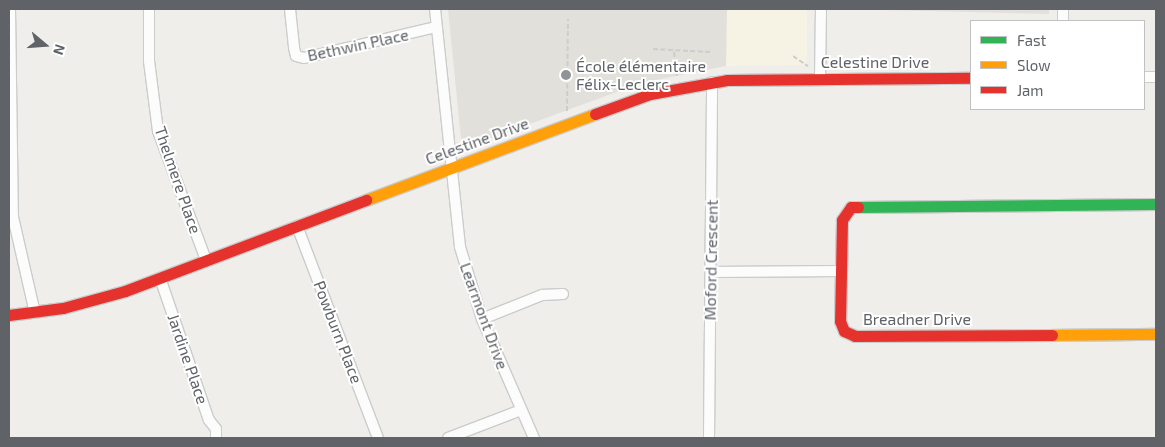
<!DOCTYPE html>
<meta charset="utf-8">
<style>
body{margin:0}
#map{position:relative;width:1165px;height:447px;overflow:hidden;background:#efeeea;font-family:"Exo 2",sans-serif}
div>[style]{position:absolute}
.commercial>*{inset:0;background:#f7f3e4}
.education>*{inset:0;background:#e2e0da}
.path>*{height:2px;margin-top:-1px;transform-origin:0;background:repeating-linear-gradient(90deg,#cacfcc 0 5px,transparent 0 7.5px)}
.roads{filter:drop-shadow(1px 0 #cbcccc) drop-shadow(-1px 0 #cbcccc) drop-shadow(0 1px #cbcccc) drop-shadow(0 -1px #cbcccc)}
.street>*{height:10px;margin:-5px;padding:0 5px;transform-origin:5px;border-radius:5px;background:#fdfcfc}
.fast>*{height:11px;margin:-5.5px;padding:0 5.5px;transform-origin:5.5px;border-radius:5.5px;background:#30b455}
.slow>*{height:11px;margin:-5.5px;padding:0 5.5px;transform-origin:5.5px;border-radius:5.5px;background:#ff9f0a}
.jam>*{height:11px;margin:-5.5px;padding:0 5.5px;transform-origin:5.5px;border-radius:5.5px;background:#e5322d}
.dots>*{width:14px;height:14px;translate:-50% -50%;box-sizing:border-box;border:2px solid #fff;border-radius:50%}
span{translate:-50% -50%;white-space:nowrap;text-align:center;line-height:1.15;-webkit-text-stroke:4px #fff;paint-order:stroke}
.street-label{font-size:16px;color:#5f6368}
.poi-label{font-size:16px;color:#5f6368}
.left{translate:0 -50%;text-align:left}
.frame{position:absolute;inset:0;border:10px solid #5f6368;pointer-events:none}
.legend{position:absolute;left:970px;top:20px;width:175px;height:90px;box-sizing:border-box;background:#fff;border:1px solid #bfc1c3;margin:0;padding:6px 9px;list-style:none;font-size:15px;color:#5f6368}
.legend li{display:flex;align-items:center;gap:10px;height:25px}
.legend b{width:25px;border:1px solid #bfc1c3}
.north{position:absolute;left:20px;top:20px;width:50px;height:50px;-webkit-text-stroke:4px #fff;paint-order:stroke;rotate:108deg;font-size:14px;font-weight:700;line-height:20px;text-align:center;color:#5f6368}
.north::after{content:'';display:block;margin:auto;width:18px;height:22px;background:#5f6368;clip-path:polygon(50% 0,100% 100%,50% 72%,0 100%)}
</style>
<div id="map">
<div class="commercial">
<div style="clip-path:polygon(727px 9px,807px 9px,807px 60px,803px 65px,726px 66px)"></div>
</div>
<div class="education">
<div style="clip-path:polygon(448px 9px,727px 9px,726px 66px,641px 83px,462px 149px)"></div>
<div style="clip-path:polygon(884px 9px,1049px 9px,1049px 14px,884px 10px)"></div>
</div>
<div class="path">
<div style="left:653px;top:49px;width:58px;rotate:3deg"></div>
<div style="left:674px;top:52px;width:24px;rotate:83deg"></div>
<div style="left:793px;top:56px;width:18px;rotate:34deg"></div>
<div style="left:567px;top:111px;width:92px;rotate:-89.4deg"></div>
</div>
<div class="roads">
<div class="street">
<div style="left:10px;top:9px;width:208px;rotate:89.2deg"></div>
<div style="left:13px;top:217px;width:98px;rotate:77.1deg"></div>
<div style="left:149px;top:9px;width:52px;rotate:90deg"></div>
<div style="left:149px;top:61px;width:71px;rotate:82.7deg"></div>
<div style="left:158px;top:131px;width:138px;rotate:69.6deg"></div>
<div style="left:290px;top:9px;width:39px;rotate:84deg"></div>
<div style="left:294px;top:48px;width:8px;rotate:76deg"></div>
<div style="left:296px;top:56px;width:8px;rotate:14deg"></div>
<div style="left:304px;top:58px;width:136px;rotate:-13.2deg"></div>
<div style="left:435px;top:9px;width:239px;rotate:84deg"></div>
<div style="left:460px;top:247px;width:75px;rotate:73deg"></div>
<div style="left:482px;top:319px;width:130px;rotate:66.4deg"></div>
<div style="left:1063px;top:21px;width:12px;rotate:-90deg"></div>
<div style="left:1144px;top:77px;width:12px"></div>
<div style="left:820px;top:79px;width:70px;rotate:-89.2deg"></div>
<div style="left:297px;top:226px;width:227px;rotate:69.1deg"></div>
<div style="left:711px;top:272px;width:129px;rotate:-0.4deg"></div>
<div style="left:160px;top:278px;width:150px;rotate:71deg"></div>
<div style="left:209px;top:420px;width:11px;rotate:52deg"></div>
<div style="left:216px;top:429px;width:9px;rotate:90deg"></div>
<div style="left:482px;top:319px;width:65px;rotate:-21.8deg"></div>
<div style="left:542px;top:295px;width:21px;rotate:-3deg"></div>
<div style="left:448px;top:438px;width:78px;rotate:-21deg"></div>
<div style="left:709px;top:438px;width:356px;rotate:-89.5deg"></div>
</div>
<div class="fast">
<div style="left:858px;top:207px;width:298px;rotate:-0.6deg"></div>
</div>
<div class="slow">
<div style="left:366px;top:200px;width:245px;rotate:-20.6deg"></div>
<div style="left:1052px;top:335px;width:104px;rotate:-0.6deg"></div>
</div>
<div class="jam">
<div style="left:595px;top:114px;width:59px;rotate:-20deg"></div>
<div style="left:650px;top:94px;width:78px;rotate:-10.3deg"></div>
<div style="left:727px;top:80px;width:244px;rotate:-0.5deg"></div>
<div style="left:858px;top:207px;width:7px;rotate:180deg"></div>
<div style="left:851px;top:207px;width:16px;rotate:125deg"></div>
<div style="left:842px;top:220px;width:101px;rotate:91.1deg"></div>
<div style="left:840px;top:321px;width:11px;rotate:68deg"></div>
<div style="left:844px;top:331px;width:12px;rotate:24deg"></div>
<div style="left:855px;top:336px;width:197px;rotate:-0.3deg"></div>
<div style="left:9px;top:315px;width:54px;rotate:-7.4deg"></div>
<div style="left:63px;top:308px;width:64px;rotate:-15.3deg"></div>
<div style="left:125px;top:291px;width:258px;rotate:-20.7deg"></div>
</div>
</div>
<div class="dots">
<div style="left:566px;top:75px;background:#919496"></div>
</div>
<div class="street-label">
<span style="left:358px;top:45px;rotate:-12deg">Bethwin Place</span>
<span style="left:875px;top:62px">Celestine Drive</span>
<span style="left:477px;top:141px;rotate:-20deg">Celestine Drive</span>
<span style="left:178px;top:180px;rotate:71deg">Thelmere Place</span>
<span style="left:711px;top:260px;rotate:-89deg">Moford Crescent</span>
<span style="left:484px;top:316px;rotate:70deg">Learmont Drive</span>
<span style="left:917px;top:319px">Breadner Drive</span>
<span style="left:338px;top:332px;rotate:69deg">Powburn Place</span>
<span style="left:188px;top:359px;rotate:71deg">Jardine Place</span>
</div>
<div class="poi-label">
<span class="left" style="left:576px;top:75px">École élémentaire<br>Félix-Leclerc</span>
</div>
<div class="frame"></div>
<ul class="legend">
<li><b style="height:6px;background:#30b455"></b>Fast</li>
<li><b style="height:6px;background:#ff9f0a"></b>Slow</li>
<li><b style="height:6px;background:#e5322d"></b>Jam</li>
</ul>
<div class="north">N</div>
</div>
